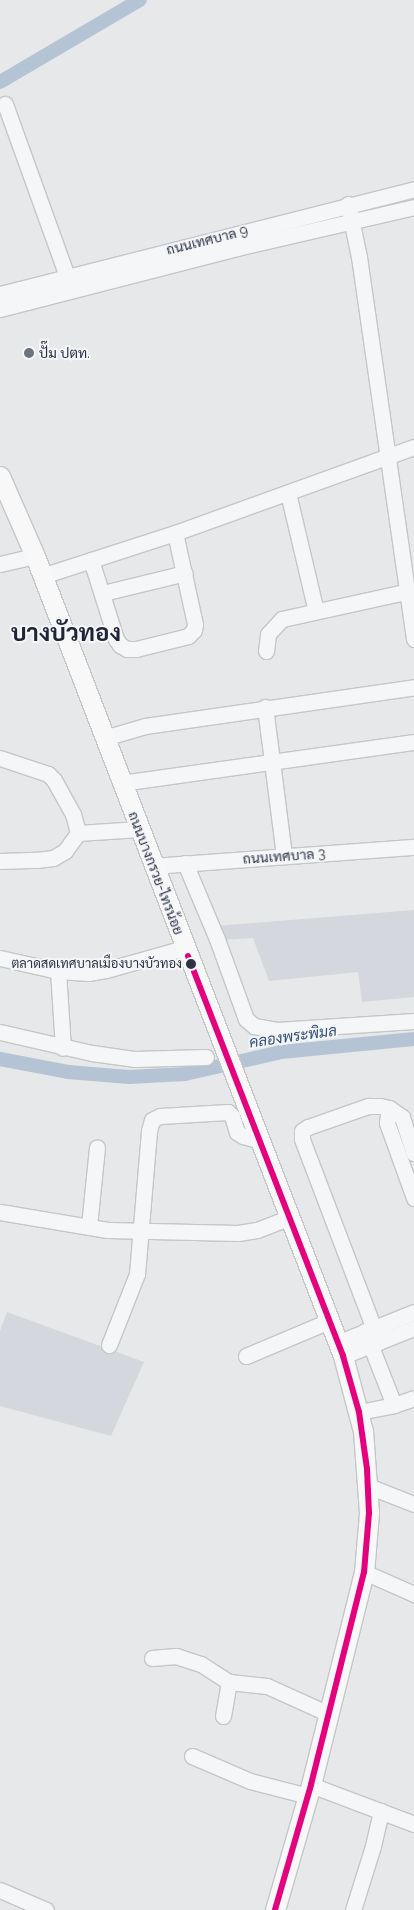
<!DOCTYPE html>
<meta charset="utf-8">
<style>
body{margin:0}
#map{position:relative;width:414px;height:1910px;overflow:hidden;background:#e6e8ea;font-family:Raleway,Sarabun,sans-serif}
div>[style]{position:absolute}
.built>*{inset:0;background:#d4d7dd}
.canal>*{height:14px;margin:-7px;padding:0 7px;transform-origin:7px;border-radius:7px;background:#b4c4d5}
.roads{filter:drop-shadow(1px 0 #c4c6c8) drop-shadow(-1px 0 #c4c6c8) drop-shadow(0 1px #c4c6c8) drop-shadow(0 -1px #c4c6c8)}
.minor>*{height:15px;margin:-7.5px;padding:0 7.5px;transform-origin:7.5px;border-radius:7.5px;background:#f5f6f7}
.major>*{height:19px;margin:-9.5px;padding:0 9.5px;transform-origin:9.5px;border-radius:9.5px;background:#f8f8f8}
.bus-1>*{height:6px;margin:-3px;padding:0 3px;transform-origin:3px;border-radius:3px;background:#e5007d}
.dots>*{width:14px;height:14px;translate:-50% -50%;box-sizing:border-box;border:2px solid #f4f6f9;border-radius:50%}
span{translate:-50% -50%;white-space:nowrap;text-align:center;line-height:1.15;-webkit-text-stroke:4px #f4f6f9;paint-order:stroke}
.bus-label{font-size:13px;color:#2b3445}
.right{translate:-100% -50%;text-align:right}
.street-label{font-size:14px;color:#2b3445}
.poi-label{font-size:14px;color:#2b3445}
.left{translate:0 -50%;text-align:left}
.water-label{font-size:15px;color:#34527a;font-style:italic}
.town-label{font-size:24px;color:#1d2536;font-weight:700}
</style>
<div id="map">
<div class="built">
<div style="clip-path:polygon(414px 910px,414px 997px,362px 1002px,358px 972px,269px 981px,253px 938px,221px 940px,216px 926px)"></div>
<div style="clip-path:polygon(7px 1312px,144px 1362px,111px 1436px,0 1406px,0 1331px)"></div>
</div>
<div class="canal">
<div style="left:0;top:82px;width:162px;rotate:-30.4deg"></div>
<div style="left:0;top:1059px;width:69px;rotate:10.8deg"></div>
<div style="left:68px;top:1072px;width:61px;rotate:4.7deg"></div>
<div style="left:129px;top:1077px;width:56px;rotate:-3.1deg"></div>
<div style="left:185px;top:1074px;width:98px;rotate:-12.9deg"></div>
<div style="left:281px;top:1052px;width:134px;rotate:-5.6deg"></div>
</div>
<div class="roads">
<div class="minor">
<div style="left:5px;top:104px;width:183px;rotate:70.2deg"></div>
<div style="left:348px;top:204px;width:54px;rotate:78.3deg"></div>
<div style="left:359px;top:257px;width:386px;rotate:81.8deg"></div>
<div style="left:0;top:294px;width:427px;rotate:-14.2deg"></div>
<div style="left:0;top:309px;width:245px;rotate:-14.4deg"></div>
<div style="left:237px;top:248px;width:182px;rotate:-13deg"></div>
<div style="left:288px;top:493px;width:121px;rotate:76.7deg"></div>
<div style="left:91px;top:560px;width:83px;rotate:72.4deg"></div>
<div style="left:116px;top:639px;width:7px;rotate:56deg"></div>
<div style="left:120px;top:645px;width:8px;rotate:30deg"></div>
<div style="left:127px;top:649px;width:9px"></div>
<div style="left:136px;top:649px;width:54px;rotate:-14deg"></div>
<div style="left:188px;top:636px;width:8px;rotate:-45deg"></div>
<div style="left:194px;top:630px;width:6px;rotate:-81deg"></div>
<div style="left:195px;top:624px;width:93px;rotate:-102.4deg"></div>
<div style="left:0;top:564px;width:36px;rotate:-13deg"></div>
<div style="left:42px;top:576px;width:140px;rotate:-17.9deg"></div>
<div style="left:175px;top:533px;width:254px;rotate:-19.8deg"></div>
<div style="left:103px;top:593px;width:84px;rotate:-13.7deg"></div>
<div style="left:266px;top:651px;width:17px;rotate:-83deg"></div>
<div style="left:268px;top:634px;width:21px;rotate:-47deg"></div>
<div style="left:282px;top:619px;width:135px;rotate:-12.4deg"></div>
<div style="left:265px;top:707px;width:150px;rotate:82.7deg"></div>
<div style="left:104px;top:738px;width:43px;rotate:-16.3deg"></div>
<div style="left:145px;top:726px;width:272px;rotate:-8.2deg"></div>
<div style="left:0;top:758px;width:51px;rotate:18.4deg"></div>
<div style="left:48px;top:774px;width:8px;rotate:45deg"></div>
<div style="left:54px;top:780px;width:39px;rotate:61deg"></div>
<div style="left:73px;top:814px;width:20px;rotate:75deg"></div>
<div style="left:121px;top:783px;width:296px;rotate:-8deg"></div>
<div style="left:0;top:861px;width:37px;rotate:-2deg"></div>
<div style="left:37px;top:860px;width:16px;rotate:-7deg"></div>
<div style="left:53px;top:858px;width:14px;rotate:-30deg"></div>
<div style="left:65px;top:851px;width:22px;rotate:-54deg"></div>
<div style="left:78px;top:833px;width:61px;rotate:-3.8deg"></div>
<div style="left:185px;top:863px;width:82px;rotate:67.2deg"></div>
<div style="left:217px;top:939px;width:85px;rotate:70.1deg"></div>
<div style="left:246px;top:1019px;width:11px;rotate:41deg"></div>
<div style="left:254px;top:1026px;width:23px;rotate:10deg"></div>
<div style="left:277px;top:1030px;width:137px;rotate:-3.8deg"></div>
<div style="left:153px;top:866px;width:262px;rotate:-4.2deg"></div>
<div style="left:0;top:958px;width:59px;rotate:12.6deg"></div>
<div style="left:58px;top:971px;width:30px;rotate:4deg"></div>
<div style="left:88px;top:973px;width:18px;rotate:-9deg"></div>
<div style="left:106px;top:970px;width:81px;rotate:-15.8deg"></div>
<div style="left:58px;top:971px;width:77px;rotate:86.3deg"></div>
<div style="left:0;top:1032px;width:94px;rotate:12.9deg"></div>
<div style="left:92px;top:1053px;width:42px;rotate:8.1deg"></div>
<div style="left:134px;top:1059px;width:72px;rotate:-1.6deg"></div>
<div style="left:389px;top:1108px;width:15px;rotate:98deg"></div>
<div style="left:387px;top:1123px;width:80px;rotate:70.2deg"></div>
<div style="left:0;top:1212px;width:109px;rotate:9.5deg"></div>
<div style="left:108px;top:1230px;width:130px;rotate:1.3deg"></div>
<div style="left:238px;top:1233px;width:19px;rotate:-9deg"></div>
<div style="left:257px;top:1230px;width:34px;rotate:-21deg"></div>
<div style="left:89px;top:1226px;width:79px;rotate:-84.2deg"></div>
<div style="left:365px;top:1331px;width:79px;rotate:68.6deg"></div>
<div style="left:379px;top:1342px;width:217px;rotate:-110.8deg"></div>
<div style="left:302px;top:1139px;width:8px;rotate:-90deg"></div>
<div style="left:302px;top:1131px;width:7px;rotate:-34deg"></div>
<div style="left:308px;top:1127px;width:64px;rotate:-19.3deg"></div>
<div style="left:368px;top:1106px;width:12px"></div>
<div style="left:380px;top:1106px;width:9px;rotate:13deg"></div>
<div style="left:389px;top:1108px;width:16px;rotate:35deg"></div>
<div style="left:402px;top:1117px;width:38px;rotate:72deg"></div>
<div style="left:337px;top:1343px;width:83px;rotate:-21.9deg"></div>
<div style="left:109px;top:1345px;width:76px;rotate:-68.5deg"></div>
<div style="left:137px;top:1274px;width:144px;rotate:-85.2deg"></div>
<div style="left:149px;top:1131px;width:11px;rotate:-75deg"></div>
<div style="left:152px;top:1120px;width:9px;rotate:-27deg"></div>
<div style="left:160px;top:1116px;width:68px;rotate:-3.4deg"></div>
<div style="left:228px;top:1112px;width:6px;rotate:45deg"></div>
<div style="left:232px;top:1116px;width:17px;rotate:73deg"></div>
<div style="left:237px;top:1132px;width:7px;rotate:34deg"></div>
<div style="left:243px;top:1136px;width:16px;rotate:15deg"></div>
<div style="left:246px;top:1356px;width:90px;rotate:-22.9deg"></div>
<div style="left:343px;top:1356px;width:76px;rotate:-21.5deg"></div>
<div style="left:359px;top:1412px;width:36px;rotate:-11deg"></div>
<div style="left:394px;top:1405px;width:21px;rotate:-19deg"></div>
<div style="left:368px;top:1486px;width:49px;rotate:21.4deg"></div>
<div style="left:364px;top:1572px;width:55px;rotate:23.7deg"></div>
<div style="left:152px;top:1658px;width:24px;rotate:-5deg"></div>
<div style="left:176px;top:1656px;width:26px;rotate:18deg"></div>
<div style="left:201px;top:1664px;width:33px;rotate:33deg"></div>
<div style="left:229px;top:1682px;width:38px;rotate:6deg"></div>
<div style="left:267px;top:1686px;width:68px;rotate:24.3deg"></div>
<div style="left:223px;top:1716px;width:35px;rotate:-80deg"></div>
<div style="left:192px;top:1756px;width:63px;rotate:23.3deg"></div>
<div style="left:250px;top:1781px;width:60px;rotate:14.5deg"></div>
<div style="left:311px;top:1785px;width:110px;rotate:20.7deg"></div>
<div style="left:0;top:1890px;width:50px;rotate:23.5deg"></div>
<div style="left:353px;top:1910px;width:67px;rotate:-72.6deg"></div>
<div style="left:373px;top:1846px;width:36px;rotate:-77deg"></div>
</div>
<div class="major">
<div style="left:0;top:476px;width:87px;rotate:66.4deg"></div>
<div style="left:35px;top:556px;width:857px;rotate:68.94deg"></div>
<div style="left:343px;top:1356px;width:78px;rotate:75.1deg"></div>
<div style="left:363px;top:1431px;width:82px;rotate:85.8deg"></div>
<div style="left:369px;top:1513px;width:59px;rotate:94.8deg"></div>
<div style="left:364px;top:1572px;width:219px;rotate:104deg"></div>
<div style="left:311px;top:1785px;width:130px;rotate:106.1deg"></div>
</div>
</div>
<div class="bus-1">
<div style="left:188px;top:956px;width:429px;rotate:68.8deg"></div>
<div style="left:343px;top:1356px;width:58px;rotate:74.1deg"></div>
<div style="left:359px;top:1412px;width:58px;rotate:82deg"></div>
<div style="left:367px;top:1469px;width:44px;rotate:87.4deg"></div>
<div style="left:369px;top:1513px;width:59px;rotate:94.8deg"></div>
<div style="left:364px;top:1572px;width:219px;rotate:104deg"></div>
<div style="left:311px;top:1785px;width:130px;rotate:106.1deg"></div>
</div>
<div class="dots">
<div style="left:29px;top:353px;background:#6c737f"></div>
<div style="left:191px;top:964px;background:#2b3445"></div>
</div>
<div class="bus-label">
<span class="right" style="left:182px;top:964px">ตลาดสดเทศบาลเมืองบางบัวทอง</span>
</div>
<div class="street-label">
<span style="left:207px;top:240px;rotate:-14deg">ถนนเทศบาล 9</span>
<span style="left:284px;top:856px;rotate:-4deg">ถนนเทศบาล 3</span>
<span style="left:156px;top:873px;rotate:69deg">ถนนบางกรวย-ไทรน้อย</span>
</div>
<div class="poi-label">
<span class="left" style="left:39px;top:353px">ปั๊ม ปตท.</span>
</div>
<div class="water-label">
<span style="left:293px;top:1037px;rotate:-8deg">คลองพระพิมล</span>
</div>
<div class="town-label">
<span style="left:66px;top:633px">บางบัวทอง</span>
</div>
</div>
